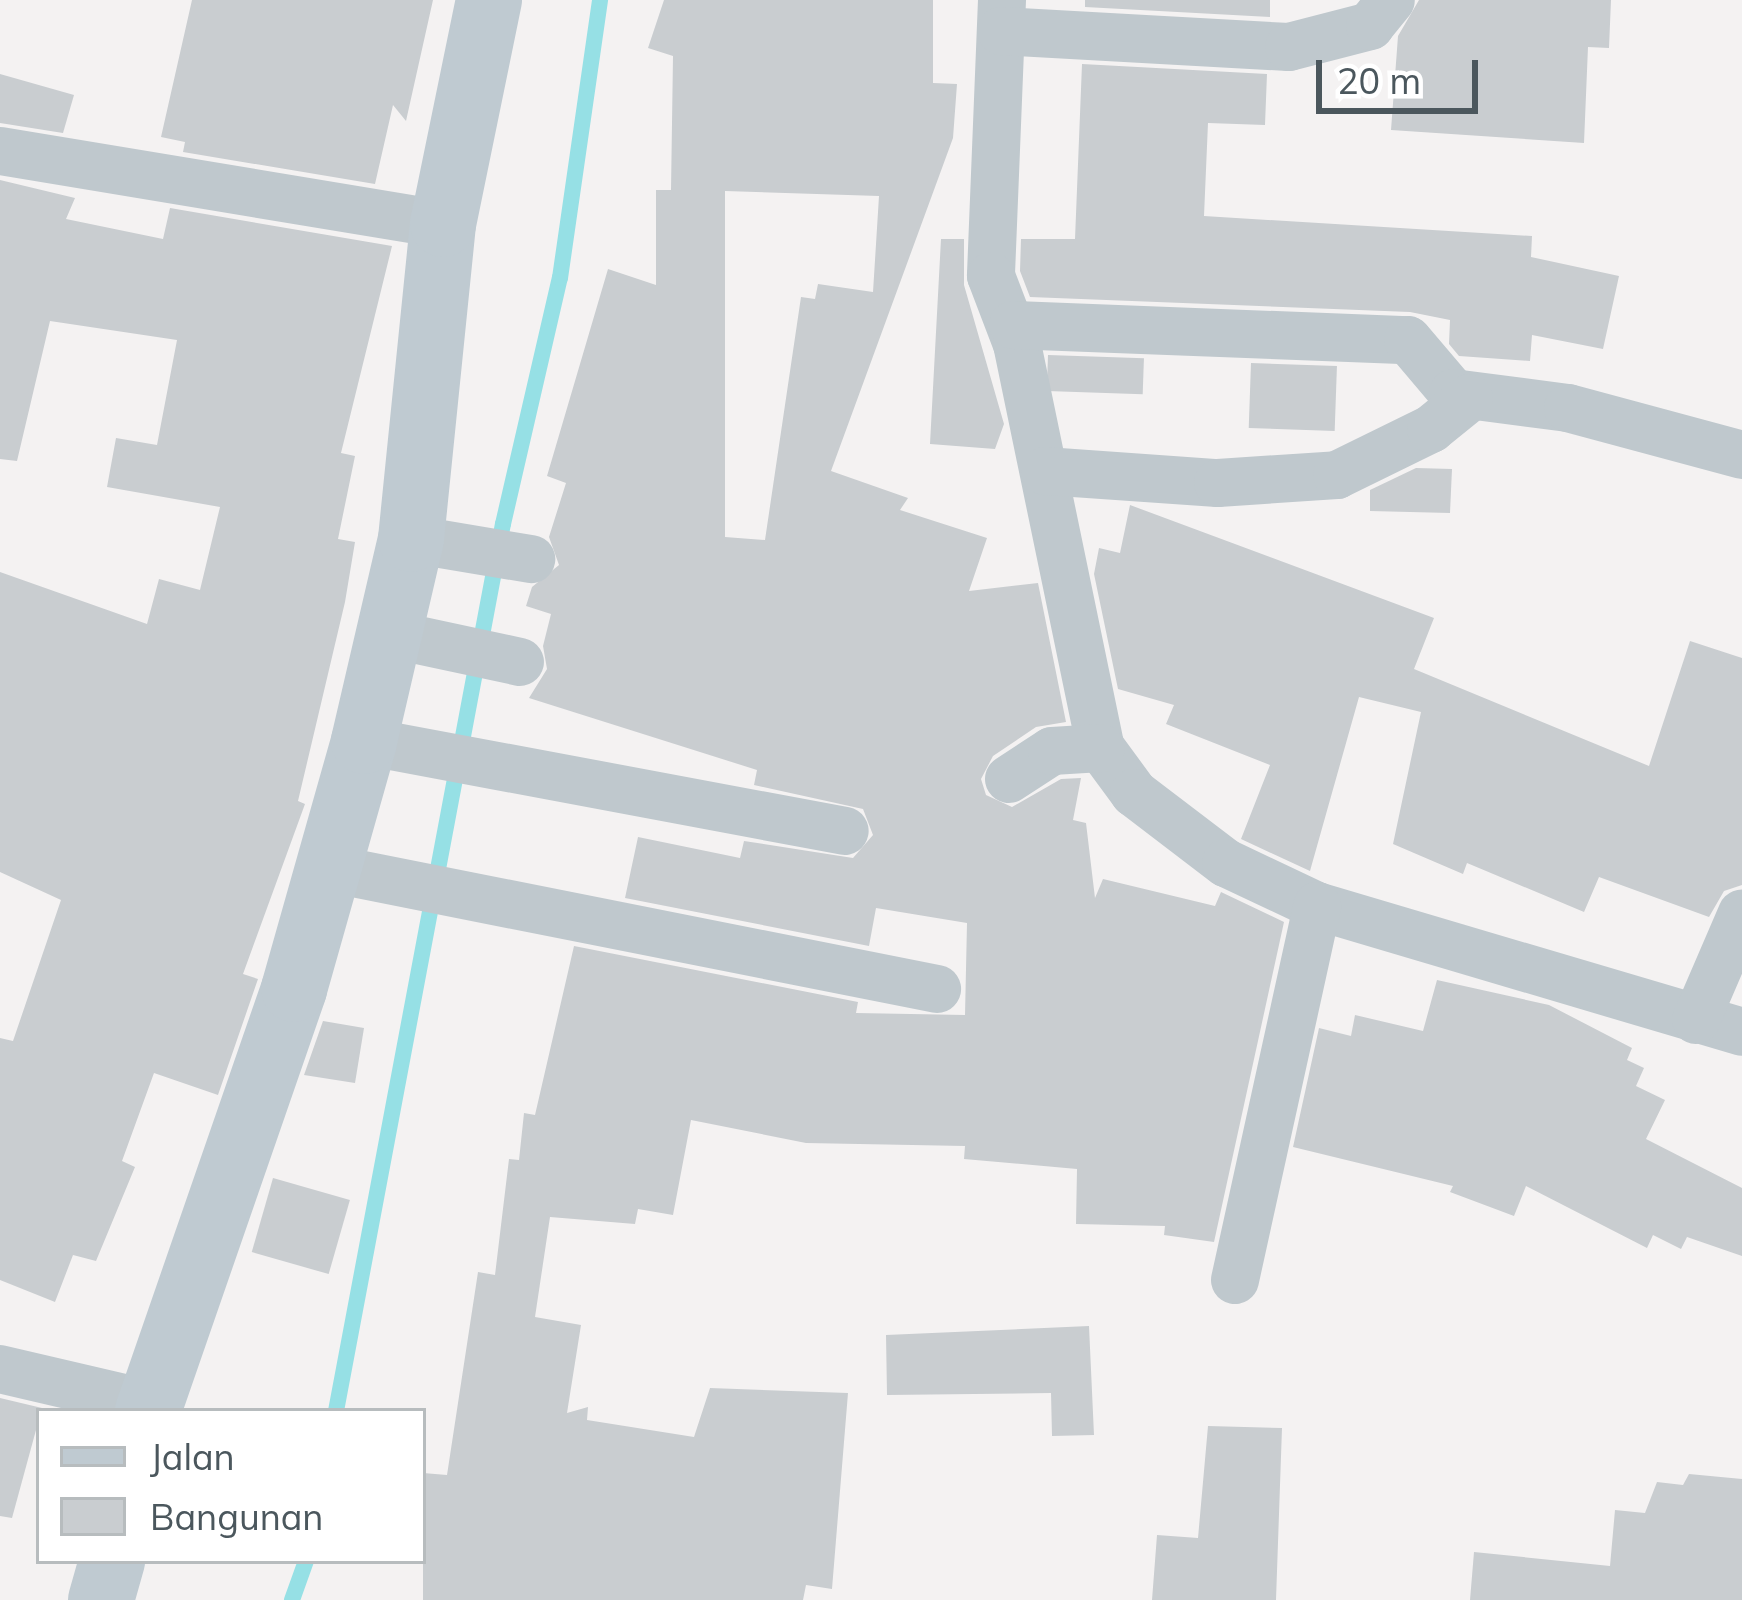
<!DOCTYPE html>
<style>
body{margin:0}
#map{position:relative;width:1742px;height:1600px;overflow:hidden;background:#f4f2f2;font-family:Mulish,sans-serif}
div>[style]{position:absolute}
.stream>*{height:16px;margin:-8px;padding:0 8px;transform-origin:8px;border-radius:8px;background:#96e0e5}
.building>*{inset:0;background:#c9cdd0;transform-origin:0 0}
.street>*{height:48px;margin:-24px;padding:0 24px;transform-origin:24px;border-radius:24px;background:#bfc8cd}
.secondary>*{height:66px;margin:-33px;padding:0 33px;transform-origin:33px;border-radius:33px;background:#bfcad1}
span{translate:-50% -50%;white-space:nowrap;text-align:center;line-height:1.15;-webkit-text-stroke:9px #fff;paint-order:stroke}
.legend{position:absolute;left:36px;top:1408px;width:390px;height:156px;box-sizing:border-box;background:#fff;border:3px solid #b7bcbe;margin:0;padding:15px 21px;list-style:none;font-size:36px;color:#4b575d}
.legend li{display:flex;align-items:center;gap:24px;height:60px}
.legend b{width:60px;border:3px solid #b7bcbe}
.scale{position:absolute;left:1316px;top:60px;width:162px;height:54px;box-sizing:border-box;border:6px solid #4b575d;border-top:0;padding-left:15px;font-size:36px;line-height:42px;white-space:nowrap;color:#4b575d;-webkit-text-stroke:9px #fff;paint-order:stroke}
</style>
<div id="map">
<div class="stream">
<div style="left:336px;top:1411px;width:903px;rotate:-79.34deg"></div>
<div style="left:503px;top:524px;width:253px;rotate:-77deg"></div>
<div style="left:560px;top:278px;width:281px;rotate:-81.8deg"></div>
<div style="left:292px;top:1600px;width:41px;rotate:-70.3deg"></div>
</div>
<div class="building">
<div style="clip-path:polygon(192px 0,433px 0,406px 121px,393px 105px,375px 184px,183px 152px,185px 142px,161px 137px)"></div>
<div style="clip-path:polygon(evenodd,664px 0,933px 0,933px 83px,957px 84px,953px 138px,831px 471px,908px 498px,900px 510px,987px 538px,969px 591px,1038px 583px,1066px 722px,1036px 727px,993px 756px,981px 779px,986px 795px,1012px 807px,1061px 779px,1081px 778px,1073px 820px,1086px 823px,1095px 898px,1103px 879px,1215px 906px,1221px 892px,1284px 922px,1214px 1242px,1164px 1235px,1165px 1226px,1076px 1224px,1077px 1169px,964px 1159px,965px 1146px,806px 1143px,691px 1120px,673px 1215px,638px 1209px,635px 1224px,550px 1217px,535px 1317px,581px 1325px,567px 1413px,588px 1407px,587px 1420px,694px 1437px,710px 1388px,848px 1393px,832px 1589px,806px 1585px,803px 1600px,423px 1600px,423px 1473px,447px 1475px,478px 1272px,495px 1275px,509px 1159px,519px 1160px,524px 1113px,535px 1115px,574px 946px,858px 1002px,856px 1013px,965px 1015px,967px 923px,876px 908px,869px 946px,625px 898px,638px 837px,740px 858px,744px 841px,853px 858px,873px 835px,863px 809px,754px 785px,757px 770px,529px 698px,547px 669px,543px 646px,551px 614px,526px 606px,532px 587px,559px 565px,549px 537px,566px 483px,547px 476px,608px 269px,656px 285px,656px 190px,671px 190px,673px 56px,648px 48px,664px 0,725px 191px,879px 196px,873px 292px,818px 284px,815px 299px,801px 297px,765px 540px,725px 537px,725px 191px)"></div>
<div style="clip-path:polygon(1085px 0,1270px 0,1270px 17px,1085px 7px)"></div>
<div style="clip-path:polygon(1419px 0,1611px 0,1609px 48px,1588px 47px,1584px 143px,1391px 130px,1398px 36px)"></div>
<div style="clip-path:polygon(1082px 64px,1267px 74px,1265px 125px,1208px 123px,1204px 216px,1532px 236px,1531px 257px,1619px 276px,1603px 349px,1532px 335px,1530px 361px,1459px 356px,1449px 344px,1450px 320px,1410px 312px,1030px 297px,1020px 271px,1021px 239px,1075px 239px)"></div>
<div style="clip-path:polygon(0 74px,74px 95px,63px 133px,0 123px)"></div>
<div style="clip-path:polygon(0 180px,75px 198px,66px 219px,163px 239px,170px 208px,392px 246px,341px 453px,355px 456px,338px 539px,355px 542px,345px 602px,298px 801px,305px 804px,243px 974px,258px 979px,218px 1095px,154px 1073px,122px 1161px,135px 1167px,96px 1261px,73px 1255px,55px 1302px,0 1280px,0 1038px,13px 1041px,61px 900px,0 872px,0 572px,147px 624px,159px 579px,200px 590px,220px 507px,107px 487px,116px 438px,157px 445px,177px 340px,50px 321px,17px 461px,0 459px)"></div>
<div style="clip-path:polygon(941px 239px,964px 239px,964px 285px,1004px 424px,995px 449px,930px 444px)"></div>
<div style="left:1048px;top:355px;width:96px;height:36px;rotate:2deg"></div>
<div style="left:1251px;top:363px;width:86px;height:65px;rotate:2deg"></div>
<div style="clip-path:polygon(1416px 468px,1452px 469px,1450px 513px,1370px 511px,1370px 490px)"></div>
<div style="clip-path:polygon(1130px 505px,1434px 618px,1414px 669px,1649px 766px,1690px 641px,1742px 658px,1742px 885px,1724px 891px,1709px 917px,1599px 877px,1584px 912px,1467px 863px,1463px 874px,1393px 844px,1421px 712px,1359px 697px,1310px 871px,1241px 839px,1270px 765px,1166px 724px,1174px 705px,1118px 689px,1094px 574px,1099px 548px,1120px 553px)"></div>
<div style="clip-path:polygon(1437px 980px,1549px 1005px,1632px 1048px,1627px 1060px,1644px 1068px,1636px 1086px,1665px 1100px,1646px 1139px,1742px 1188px,1742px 1256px,1687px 1237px,1681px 1249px,1653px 1235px,1647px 1248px,1526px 1186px,1514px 1216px,1450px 1192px,1453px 1186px,1293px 1147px,1319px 1028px,1351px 1036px,1355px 1015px,1423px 1031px)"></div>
<div style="clip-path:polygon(323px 1021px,364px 1028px,355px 1083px,304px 1075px)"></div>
<div style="left:273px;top:1178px;width:80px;height:77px;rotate:16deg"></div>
<div style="clip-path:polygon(1089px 1326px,1094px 1435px,1052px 1436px,1051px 1393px,887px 1395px,886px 1335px)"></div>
<div style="clip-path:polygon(0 1398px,42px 1408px,12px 1518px,0 1516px)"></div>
<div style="clip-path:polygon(1208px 1426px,1282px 1428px,1276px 1600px,1152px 1600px,1157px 1535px,1198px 1538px)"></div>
<div style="clip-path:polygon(1689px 1474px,1742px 1479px,1742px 1600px,1470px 1600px,1474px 1552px,1610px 1566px,1615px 1510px,1645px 1513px,1657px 1482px,1683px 1485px)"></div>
</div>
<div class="street">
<div style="left:1002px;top:0;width:276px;rotate:92.3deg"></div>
<div style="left:991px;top:276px;width:73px;rotate:69.1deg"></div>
<div style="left:1017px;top:344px;width:413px;rotate:78.3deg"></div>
<div style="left:1101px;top:748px;width:56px;rotate:53.7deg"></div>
<div style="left:1134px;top:793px;width:116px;rotate:37.3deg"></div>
<div style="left:1226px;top:863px;width:101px;rotate:25.3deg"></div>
<div style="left:1317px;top:906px;width:443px;rotate:16.5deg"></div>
<div style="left:1001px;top:31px;width:288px;rotate:3.2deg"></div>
<div style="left:1289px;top:47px;width:84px;rotate:-14.5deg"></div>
<div style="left:1370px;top:26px;width:33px;rotate:-51deg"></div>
<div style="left:0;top:151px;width:449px;rotate:9.4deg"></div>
<div style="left:1013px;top:325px;width:395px;rotate:2.2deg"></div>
<div style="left:1408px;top:340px;width:70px;rotate:49.7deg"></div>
<div style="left:1453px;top:393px;width:116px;rotate:7.4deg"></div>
<div style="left:1568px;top:408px;width:180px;rotate:15.1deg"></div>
<div style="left:1045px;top:471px;width:173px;rotate:4deg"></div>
<div style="left:1218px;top:483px;width:119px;rotate:-3.8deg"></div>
<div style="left:1337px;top:475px;width:105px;rotate:-26.1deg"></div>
<div style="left:1431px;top:429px;width:49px;rotate:-39.2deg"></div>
<div style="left:411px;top:539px;width:122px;rotate:9.5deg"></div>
<div style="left:385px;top:633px;width:138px;rotate:12.1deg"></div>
<div style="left:364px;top:741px;width:489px;rotate:10.6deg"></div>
<div style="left:1009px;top:779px;width:51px;rotate:-33.1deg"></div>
<div style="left:1052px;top:751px;width:49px;rotate:-3.5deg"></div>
<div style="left:328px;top:868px;width:621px;rotate:11.24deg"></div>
<div style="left:1696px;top:1020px;width:116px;rotate:-66.7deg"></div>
<div style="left:1235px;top:1280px;width:383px;rotate:-77.6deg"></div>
<div style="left:0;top:1369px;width:153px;rotate:13.2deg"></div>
</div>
<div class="secondary">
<div style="left:148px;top:1411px;width:447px;rotate:-70.9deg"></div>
<div style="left:294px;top:989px;width:258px;rotate:-74.2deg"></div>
<div style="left:364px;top:741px;width:207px;rotate:-76.9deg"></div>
<div style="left:411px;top:539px;width:317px;rotate:-84.2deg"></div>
<div style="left:443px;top:224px;width:229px;rotate:-78.4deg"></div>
<div style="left:101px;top:1600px;width:41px;rotate:-74.2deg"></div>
</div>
<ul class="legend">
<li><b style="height:15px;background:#bfcad1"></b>Jalan</li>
<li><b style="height:33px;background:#c9cdd0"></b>Bangunan</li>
</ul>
<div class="scale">20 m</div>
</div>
